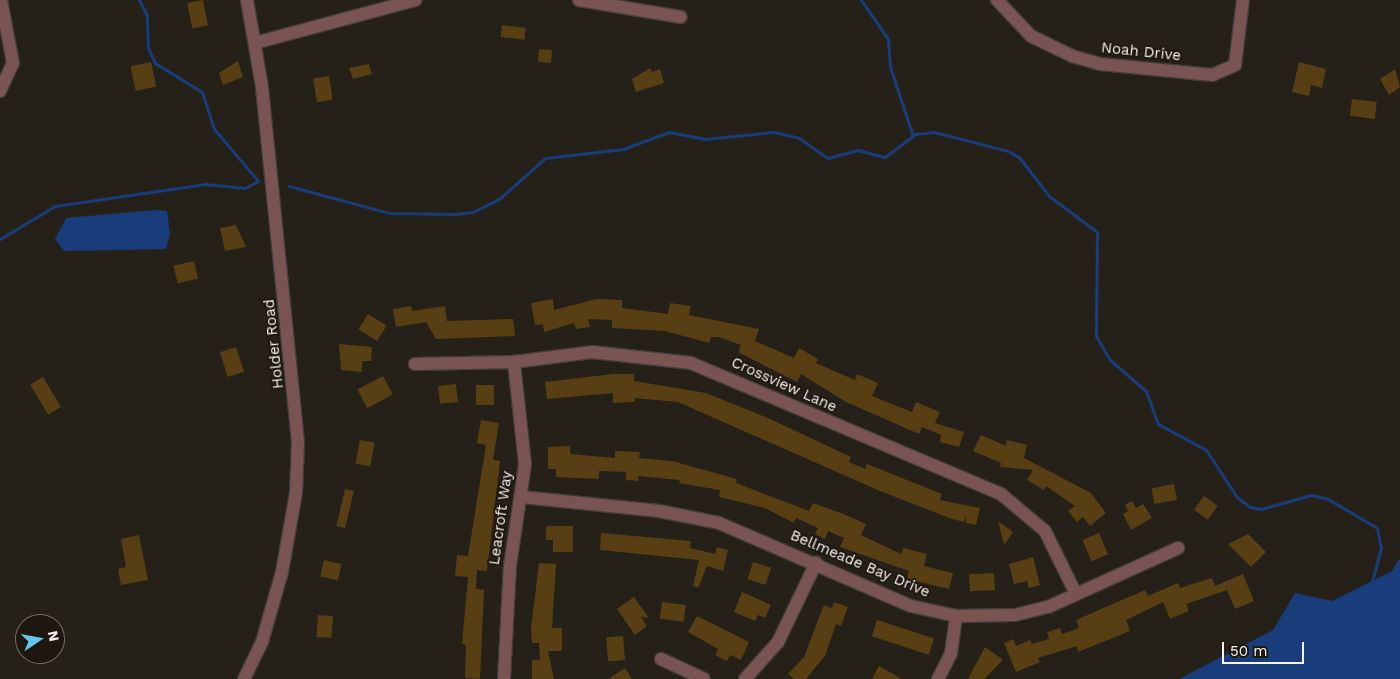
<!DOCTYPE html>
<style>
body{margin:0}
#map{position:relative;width:1400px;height:679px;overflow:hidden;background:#262118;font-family:"Work Sans",sans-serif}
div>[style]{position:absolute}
.water>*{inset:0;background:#193d7b}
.stream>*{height:3px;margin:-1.5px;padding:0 1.5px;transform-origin:1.5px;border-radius:1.5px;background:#193d7b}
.building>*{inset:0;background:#573e13;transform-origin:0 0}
.roads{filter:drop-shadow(1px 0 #433e36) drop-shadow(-1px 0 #433e36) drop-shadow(0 1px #433e36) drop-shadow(0 -1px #433e36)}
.minor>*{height:12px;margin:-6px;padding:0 6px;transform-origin:6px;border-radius:6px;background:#7a5453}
span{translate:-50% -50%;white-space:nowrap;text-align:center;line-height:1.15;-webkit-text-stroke:4px #1d170f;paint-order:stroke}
.street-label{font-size:15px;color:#f5f2ec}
.north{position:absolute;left:15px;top:614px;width:50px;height:50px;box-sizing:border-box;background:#1d170f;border:1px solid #736f67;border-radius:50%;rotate:78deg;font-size:14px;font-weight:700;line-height:20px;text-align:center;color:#f5f2ec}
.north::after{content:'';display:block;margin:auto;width:18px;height:22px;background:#65c5ee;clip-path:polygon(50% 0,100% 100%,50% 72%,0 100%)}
.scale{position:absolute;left:1222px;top:642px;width:82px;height:22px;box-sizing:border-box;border:2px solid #f5f2ec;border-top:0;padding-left:6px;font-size:15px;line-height:18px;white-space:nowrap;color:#f5f2ec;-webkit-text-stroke:4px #1d170f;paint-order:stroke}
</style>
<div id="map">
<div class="water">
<div style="clip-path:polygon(156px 210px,167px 211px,170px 234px,166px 249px,64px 251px,55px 239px,66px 218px)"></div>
<div style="clip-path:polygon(1400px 558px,1400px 679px,1179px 679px,1273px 630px,1295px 593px,1332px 601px,1392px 571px)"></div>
</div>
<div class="stream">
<div style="left:861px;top:0;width:47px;rotate:55.3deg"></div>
<div style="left:888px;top:39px;width:28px;rotate:86deg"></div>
<div style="left:890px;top:67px;width:73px;rotate:71.6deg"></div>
<div style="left:289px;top:186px;width:104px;rotate:15.1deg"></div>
<div style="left:389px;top:213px;width:65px;rotate:0.9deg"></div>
<div style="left:454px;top:214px;width:19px;rotate:-6deg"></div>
<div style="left:473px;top:212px;width:29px;rotate:-27deg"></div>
<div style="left:499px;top:199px;width:62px;rotate:-41.7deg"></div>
<div style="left:545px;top:158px;width:79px;rotate:-6.6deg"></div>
<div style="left:623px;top:149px;width:49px;rotate:-20.3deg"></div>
<div style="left:669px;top:132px;width:37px;rotate:11deg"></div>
<div style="left:705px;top:139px;width:69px;rotate:-5.8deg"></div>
<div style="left:774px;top:132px;width:26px;rotate:13deg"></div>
<div style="left:799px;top:138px;width:35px;rotate:35deg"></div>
<div style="left:828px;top:158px;width:31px;rotate:-15deg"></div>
<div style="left:858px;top:150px;width:28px;rotate:15deg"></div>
<div style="left:885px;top:157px;width:39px;rotate:-37deg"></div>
<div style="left:916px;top:134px;width:18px;rotate:-6deg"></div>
<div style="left:934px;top:132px;width:76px;rotate:14.4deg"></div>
<div style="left:1008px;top:151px;width:13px;rotate:29deg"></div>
<div style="left:1019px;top:157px;width:49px;rotate:52.4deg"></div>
<div style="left:1049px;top:196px;width:60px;rotate:36.9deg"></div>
<div style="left:1097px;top:232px;width:104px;rotate:90.6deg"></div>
<div style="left:1096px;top:336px;width:28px;rotate:60deg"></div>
<div style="left:1110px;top:360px;width:48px;rotate:40.7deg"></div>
<div style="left:1146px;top:391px;width:35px;rotate:70deg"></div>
<div style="left:1158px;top:424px;width:55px;rotate:28.4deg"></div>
<div style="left:1206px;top:450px;width:56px;rotate:56.6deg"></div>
<div style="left:1237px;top:497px;width:16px;rotate:38deg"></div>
<div style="left:1250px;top:507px;width:11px;rotate:10deg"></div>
<div style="left:1261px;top:509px;width:52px;rotate:-15.6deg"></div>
<div style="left:1311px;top:495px;width:17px;rotate:13deg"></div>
<div style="left:1328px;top:499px;width:57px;rotate:30.6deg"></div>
<div style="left:1377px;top:528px;width:20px;rotate:79deg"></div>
<div style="left:1381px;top:548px;width:38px;rotate:105deg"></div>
<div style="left:0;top:239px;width:64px;rotate:-31deg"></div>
<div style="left:55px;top:206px;width:152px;rotate:-8.3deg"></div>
<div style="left:205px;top:184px;width:40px;rotate:5.7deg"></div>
<div style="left:245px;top:188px;width:15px;rotate:-28deg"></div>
<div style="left:258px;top:181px;width:68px;rotate:-130.2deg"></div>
<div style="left:214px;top:129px;width:39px;rotate:-108deg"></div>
<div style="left:202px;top:92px;width:55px;rotate:-148.3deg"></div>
<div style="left:155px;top:63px;width:17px;rotate:-115deg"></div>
<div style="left:148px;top:48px;width:33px;rotate:-92deg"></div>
<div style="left:147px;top:15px;width:17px;rotate:-118deg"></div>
</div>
<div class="building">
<div style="left:203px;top:0;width:26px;height:16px;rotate:79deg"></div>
<div style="left:502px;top:25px;width:24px;height:12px;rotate:7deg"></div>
<div style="left:539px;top:49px;width:13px;height:13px;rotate:4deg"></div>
<div style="clip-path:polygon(238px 61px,243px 77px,223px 85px,219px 73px)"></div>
<div style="left:151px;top:62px;width:25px;height:21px;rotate:78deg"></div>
<div style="clip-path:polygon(1299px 62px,1326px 69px,1322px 88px,1311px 85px,1309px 96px,1292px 92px)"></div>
<div style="clip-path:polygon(369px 64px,372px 74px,353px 79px,349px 68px)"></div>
<div style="clip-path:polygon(650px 68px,652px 72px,660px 69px,664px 83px,636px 92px,632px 79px)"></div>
<div style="clip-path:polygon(1395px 69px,1400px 87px,1389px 95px,1380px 79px)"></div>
<div style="left:329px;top:76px;width:24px;height:16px;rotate:81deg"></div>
<div style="left:1352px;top:99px;width:25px;height:17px;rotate:7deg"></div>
<div style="clip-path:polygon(236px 225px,246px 247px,225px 251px,220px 228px)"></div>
<div style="left:194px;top:261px;width:18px;height:21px;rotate:77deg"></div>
<div style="clip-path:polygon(553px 299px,554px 310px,597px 299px,622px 300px,622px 308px,668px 314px,670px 303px,691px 306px,689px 315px,759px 329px,755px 341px,794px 358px,799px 348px,818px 359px,816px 363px,855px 380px,857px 374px,878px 383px,872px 396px,912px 412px,916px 402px,940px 412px,935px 423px,964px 432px,959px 447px,940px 442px,941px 435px,922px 427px,919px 434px,846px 402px,801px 374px,797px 382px,738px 352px,741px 345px,719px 337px,711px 337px,709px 343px,665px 331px,612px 328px,612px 320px,588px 319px,590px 327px,576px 329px,574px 323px,544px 332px,543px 324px,535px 325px,531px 303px)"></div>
<div style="clip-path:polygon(411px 306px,412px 311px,445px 306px,447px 321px,513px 319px,515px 336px,436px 339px,426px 322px,396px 327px,393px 309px)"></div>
<div style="left:368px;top:314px;width:22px;height:18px;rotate:32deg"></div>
<div style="clip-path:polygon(339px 344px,372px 347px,371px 361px,362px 361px,362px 372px,341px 370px)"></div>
<div style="left:236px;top:347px;width:26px;height:17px;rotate:72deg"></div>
<div style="clip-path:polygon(613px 374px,634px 374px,634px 381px,706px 393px,768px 418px,851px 457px,849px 462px,865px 469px,867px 464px,942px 494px,940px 500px,980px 508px,976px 525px,966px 523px,966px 516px,964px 522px,952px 519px,880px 491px,678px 402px,635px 398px,635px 402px,613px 403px,613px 393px,547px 399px,545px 382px)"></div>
<div style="left:383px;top:376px;width:21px;height:29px;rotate:62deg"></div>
<div style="left:43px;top:377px;width:35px;height:15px;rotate:59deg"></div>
<div style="left:456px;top:384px;width:18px;height:18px;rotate:84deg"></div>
<div style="left:494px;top:385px;width:20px;height:18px;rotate:90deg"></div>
<div style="clip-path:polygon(481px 420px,499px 423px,493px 460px,500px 461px,487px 571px,477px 570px,476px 589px,484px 590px,480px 679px,465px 678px,466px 645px,462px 644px,468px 577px,455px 576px,457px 555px,468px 556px,486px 445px,477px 443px)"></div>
<div style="clip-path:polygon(981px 435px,1006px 446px,1007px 440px,1027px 445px,1024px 458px,1091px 493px,1106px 513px,1090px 526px,1083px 517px,1077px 522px,1068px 511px,1075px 506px,1046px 486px,1044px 490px,1027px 480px,1033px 470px,1000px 467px,1001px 463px,973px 451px)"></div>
<div style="left:360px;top:440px;width:15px;height:24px;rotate:11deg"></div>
<div style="clip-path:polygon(570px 446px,570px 454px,615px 458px,615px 451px,640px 452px,639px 458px,672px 461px,737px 479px,736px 483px,809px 511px,813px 503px,846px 515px,866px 524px,861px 535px,901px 554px,903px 548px,927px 554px,924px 566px,953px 573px,949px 589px,907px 579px,909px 571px,840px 547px,844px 538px,828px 531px,825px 539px,815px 534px,818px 528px,796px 518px,794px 523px,765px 508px,719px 497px,720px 490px,679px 483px,680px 480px,638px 476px,638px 481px,626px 480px,626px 472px,599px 471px,599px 479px,556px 477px,556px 469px,548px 469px,548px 447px)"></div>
<div style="left:1174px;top:484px;width:16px;height:23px;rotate:79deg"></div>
<div style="left:345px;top:489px;width:9px;height:38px;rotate:13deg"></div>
<div style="left:1204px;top:496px;width:17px;height:17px;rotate:36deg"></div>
<div style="clip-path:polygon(1132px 501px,1136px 508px,1143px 504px,1152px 518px,1131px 530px,1123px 514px,1128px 511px,1125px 505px)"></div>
<div style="clip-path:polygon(998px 521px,1013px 532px,1004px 545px)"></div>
<div style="clip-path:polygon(546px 526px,573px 526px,573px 552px,553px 552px,553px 540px,546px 540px)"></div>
<div style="clip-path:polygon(601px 533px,691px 541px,690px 548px,715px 554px,717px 547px,728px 550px,723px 571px,707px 566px,698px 588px,693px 586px,699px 560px,600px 550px)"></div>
<div style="left:1099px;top:533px;width:23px;height:18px;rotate:67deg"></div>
<div style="clip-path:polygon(1248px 534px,1266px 552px,1251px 567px,1228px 544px)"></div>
<div style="clip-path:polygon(139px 535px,148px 580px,121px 585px,118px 569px,126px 567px,121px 539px)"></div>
<div style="clip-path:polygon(1033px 557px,1040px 585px,1029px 588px,1027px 581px,1014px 584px,1009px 564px)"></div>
<div style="left:324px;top:560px;width:18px;height:17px;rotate:13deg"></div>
<div style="left:753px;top:562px;width:19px;height:18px;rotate:18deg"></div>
<div style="clip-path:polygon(539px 563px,556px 564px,552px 628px,562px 628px,562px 651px,548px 651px,554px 679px,532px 679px,532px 660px,540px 660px,539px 643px,532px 643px,531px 629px)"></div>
<div style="left:994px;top:573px;width:17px;height:25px;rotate:87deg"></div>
<div style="clip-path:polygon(1243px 574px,1254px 601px,1235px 609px,1227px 590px,1186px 604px,1189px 611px,1170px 619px,1163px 602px,1126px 620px,1130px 631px,1078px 652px,1077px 646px,1038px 658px,1040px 662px,1016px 672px,1004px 643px,1013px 639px,1016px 646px,1030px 640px,1032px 644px,1049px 639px,1047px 632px,1060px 628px,1062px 634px,1079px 628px,1076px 620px,1145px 590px,1148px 596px,1178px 583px,1180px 588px,1212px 578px,1215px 586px)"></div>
<div style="clip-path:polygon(742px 592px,771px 605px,765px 618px,758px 615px,755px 621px,734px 612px)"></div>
<div style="clip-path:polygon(634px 597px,649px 618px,641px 617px,647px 626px,635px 635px,617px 609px)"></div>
<div style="left:662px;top:602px;width:24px;height:17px;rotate:7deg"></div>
<div style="clip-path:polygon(834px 602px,848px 607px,841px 626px,836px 624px,825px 656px,806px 679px,794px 679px,788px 674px,804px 657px,824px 605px,832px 608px)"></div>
<div style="left:318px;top:615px;width:15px;height:22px;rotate:4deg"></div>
<div style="clip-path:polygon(697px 616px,749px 642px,741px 660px,730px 655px,727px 661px,715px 655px,718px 649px,688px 632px)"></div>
<div style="left:877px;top:620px;width:60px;height:17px;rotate:18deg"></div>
<div style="left:623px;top:636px;width:24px;height:17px;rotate:85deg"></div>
<div style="clip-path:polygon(985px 647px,1003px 660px,984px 679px,968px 679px)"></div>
<div style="clip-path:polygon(879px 666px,902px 679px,872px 679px)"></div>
<div style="clip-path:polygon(625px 668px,632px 679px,608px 679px)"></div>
</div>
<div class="roads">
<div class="minor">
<div style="left:579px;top:0;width:103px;rotate:9.5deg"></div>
<div style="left:997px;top:0;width:50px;rotate:46.6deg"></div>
<div style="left:1031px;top:36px;width:46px;rotate:26deg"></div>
<div style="left:1072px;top:56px;width:29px;rotate:16deg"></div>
<div style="left:1100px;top:64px;width:113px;rotate:5.6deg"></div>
<div style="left:1212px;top:75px;width:25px;rotate:-23deg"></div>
<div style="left:1235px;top:65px;width:65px;rotate:-83deg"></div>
<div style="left:255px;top:43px;width:166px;rotate:-15deg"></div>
<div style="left:0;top:91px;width:31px;rotate:-65deg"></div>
<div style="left:13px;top:63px;width:64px;rotate:-100.8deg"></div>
<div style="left:415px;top:364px;width:99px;rotate:-1.2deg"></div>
<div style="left:514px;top:362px;width:79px;rotate:-7.3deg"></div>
<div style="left:592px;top:352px;width:100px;rotate:6.3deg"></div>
<div style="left:691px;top:363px;width:337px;rotate:22.9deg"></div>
<div style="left:1001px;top:494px;width:57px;rotate:40.1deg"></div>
<div style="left:1045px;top:531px;width:70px;rotate:63.8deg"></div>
<div style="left:522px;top:497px;width:138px;rotate:5.8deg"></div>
<div style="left:659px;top:511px;width:61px;rotate:11.3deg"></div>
<div style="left:719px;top:523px;width:209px;rotate:23.4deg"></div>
<div style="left:911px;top:606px;width:46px;rotate:12.5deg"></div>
<div style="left:956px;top:616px;width:59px;rotate:-1deg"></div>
<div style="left:1015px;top:615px;width:34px;rotate:-14deg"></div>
<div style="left:1048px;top:607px;width:143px;rotate:-24.4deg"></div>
<div style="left:661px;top:659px;width:47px;rotate:24.9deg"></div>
<div style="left:244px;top:679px;width:41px;rotate:-64.1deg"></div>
<div style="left:262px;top:642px;width:73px;rotate:-74.1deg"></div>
<div style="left:282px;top:572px;width:80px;rotate:-80deg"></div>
<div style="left:296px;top:493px;width:51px;rotate:-87.8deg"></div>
<div style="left:298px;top:442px;width:357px;rotate:-95.8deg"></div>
<div style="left:262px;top:87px;width:88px;rotate:-99.8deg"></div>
<div style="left:504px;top:679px;width:113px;rotate:-87deg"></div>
<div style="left:510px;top:566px;width:103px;rotate:-81.6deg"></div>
<div style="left:525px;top:464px;width:103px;rotate:-96.2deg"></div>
<div style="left:745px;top:679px;width:50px;rotate:-48.3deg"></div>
<div style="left:778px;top:642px;width:88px;rotate:-64.3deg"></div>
<div style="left:938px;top:679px;width:29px;rotate:-63deg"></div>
<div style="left:951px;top:653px;width:37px;rotate:-82deg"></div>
</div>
</div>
<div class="street-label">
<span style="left:1141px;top:52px;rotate:6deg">Noah Drive</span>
<span style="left:274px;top:344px;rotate:-96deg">Holder Road</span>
<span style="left:784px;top:385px;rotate:24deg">Crossview Lane</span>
<span style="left:501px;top:518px;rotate:-82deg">Leacroft Way</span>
<span style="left:860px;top:564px;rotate:23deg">Bellmeade Bay Drive</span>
</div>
<div class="north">N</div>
<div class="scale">50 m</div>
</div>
